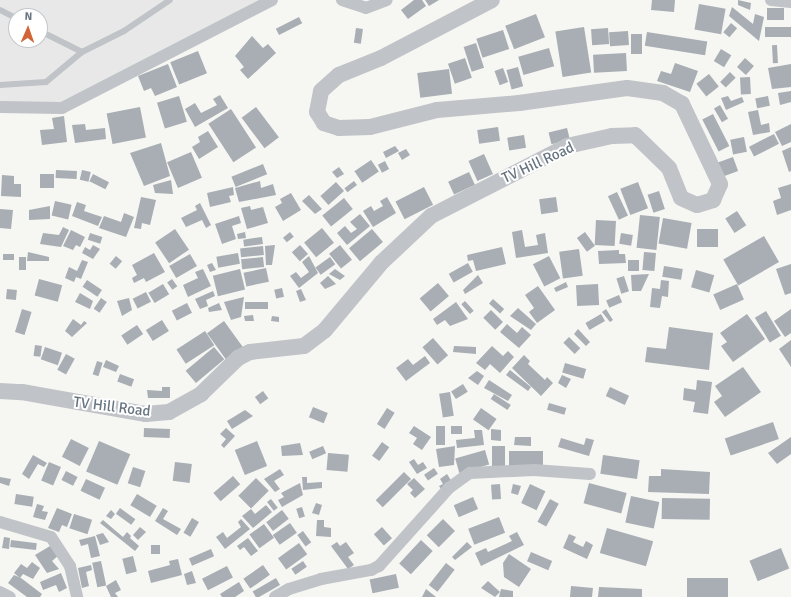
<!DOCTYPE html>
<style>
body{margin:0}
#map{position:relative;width:791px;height:597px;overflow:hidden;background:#f6f6f3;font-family:Signika,sans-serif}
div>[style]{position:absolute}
.built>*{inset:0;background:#e7e8e7}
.building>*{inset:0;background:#a8aeb3;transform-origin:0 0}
.service>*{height:6px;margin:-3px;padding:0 3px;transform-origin:3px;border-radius:3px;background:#c0c3c7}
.minor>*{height:12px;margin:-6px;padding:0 6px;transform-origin:6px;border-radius:6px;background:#c0c3c7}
.tertiary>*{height:16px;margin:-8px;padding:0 8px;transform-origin:8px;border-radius:8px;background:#c0c3c7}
span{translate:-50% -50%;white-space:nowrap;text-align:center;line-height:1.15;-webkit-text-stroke:4px #fff;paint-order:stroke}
.street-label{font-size:15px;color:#687581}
.north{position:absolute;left:8px;top:8px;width:40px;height:40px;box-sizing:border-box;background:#fff;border:1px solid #c3c8cd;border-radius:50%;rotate:2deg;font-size:11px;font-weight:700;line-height:16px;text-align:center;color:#687581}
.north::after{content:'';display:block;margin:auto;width:14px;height:18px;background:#d26537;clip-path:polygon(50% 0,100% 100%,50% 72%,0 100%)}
</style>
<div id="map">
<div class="built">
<div style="clip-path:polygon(evenodd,0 0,272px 0,62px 108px,0 107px,0 0,16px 16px,40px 16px,40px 40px,16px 40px,16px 16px)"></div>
</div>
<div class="building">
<div style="clip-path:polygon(414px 0,422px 0,426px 6px,408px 19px,401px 10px)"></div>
<div style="clip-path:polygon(425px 0,439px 0,429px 6px)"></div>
<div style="clip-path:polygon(652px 0,675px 0,674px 12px,651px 10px)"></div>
<div style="clip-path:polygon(738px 0,751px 3px,750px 10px,738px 5px)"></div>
<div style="left:699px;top:4px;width:27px;height:26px;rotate:10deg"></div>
<div style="clip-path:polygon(732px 7px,753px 24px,755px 14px,764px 17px,759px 41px,729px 16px)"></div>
<div style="left:767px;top:8px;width:17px;height:12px"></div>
<div style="left:536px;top:14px;width:25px;height:33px;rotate:69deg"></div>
<div style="left:299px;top:17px;width:7px;height:26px;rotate:63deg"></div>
<div style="left:731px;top:23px;width:8px;height:12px;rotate:40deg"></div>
<div style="left:584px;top:27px;width:46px;height:29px;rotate:81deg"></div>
<div style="left:791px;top:27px;width:10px;height:26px;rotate:90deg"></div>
<div style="left:356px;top:28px;width:7px;height:15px;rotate:8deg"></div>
<div style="left:608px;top:28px;width:16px;height:17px;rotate:86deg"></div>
<div style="left:503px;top:30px;width:20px;height:28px;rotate:72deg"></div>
<div style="left:628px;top:31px;width:14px;height:19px;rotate:86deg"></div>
<div style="left:647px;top:32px;width:61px;height:14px;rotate:9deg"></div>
<div style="left:631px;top:34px;width:11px;height:20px"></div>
<div style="clip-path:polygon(252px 36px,263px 48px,268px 44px,276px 53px,248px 79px,240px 70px,244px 67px,235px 56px)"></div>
<div style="left:476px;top:43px;width:26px;height:13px;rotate:72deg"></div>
<div style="left:777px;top:45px;width:18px;height:5px;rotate:87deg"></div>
<div style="left:549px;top:48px;width:19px;height:32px;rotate:74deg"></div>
<div style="left:721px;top:49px;width:12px;height:14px;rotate:31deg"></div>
<div style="left:198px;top:51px;width:24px;height:30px;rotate:68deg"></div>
<div style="left:626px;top:53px;width:18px;height:33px;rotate:87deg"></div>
<div style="left:465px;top:58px;width:21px;height:18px;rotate:71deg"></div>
<div style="left:745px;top:58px;width:12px;height:12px;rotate:42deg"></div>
<div style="clip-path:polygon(675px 63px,698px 71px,690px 92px,657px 81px,661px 71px,671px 74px)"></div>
<div style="clip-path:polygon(168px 64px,177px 87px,155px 96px,151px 88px,144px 91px,138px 76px)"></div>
<div style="clip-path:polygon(791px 64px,791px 87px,772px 89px,768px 68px)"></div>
<div style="left:518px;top:67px;width:20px;height:12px;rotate:75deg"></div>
<div style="left:503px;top:68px;width:15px;height:9px;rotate:70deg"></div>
<div style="left:449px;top:69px;width:25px;height:32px;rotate:83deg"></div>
<div style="left:730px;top:72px;width:8px;height:14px;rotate:45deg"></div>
<div style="left:709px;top:74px;width:16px;height:16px;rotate:52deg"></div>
<div style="left:750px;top:77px;width:17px;height:10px;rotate:87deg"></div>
<div style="clip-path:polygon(791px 91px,791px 102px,780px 105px,778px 93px)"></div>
<div style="clip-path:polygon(220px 95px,228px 108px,195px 127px,185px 109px,195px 103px,201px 113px,217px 105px,213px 99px)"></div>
<div style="left:179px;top:96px;width:27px;height:23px;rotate:73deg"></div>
<div style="clip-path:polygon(728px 96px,731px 101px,742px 97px,744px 102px,726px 110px,721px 98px)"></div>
<div style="left:768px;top:96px;width:10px;height:13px;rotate:79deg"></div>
<div style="left:720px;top:105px;width:16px;height:7px;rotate:60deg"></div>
<div style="left:140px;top:107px;width:31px;height:34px;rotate:79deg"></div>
<div style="left:256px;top:107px;width:38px;height:18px;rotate:53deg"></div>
<div style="left:231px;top:109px;width:46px;height:27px;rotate:57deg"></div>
<div style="clip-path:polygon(758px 110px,761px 125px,769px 123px,770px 132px,753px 135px,748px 112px)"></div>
<div style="left:713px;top:114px;width:36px;height:12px;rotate:63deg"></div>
<div style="clip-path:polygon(64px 116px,67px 142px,42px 145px,40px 130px,54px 129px,52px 118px)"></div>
<div style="clip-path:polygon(85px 124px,86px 130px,105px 128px,106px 139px,75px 143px,72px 125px)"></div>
<div style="clip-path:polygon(791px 124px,791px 142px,782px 146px,775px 132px)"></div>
<div style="left:498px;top:127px;width:14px;height:21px;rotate:82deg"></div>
<div style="left:567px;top:128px;width:12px;height:19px;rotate:76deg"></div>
<div style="clip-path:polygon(208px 131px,218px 147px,199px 159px,192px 147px,200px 142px,198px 137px)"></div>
<div style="left:774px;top:134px;width:11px;height:28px;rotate:63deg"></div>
<div style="left:524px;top:135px;width:13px;height:17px;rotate:81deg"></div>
<div style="left:744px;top:137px;width:15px;height:14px;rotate:79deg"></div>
<div style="clip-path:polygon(161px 143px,170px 176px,144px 186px,130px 153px)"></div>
<div style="clip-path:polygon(395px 146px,399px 151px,386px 158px,383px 152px)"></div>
<div style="clip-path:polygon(791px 147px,791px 171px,789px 172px,782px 151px)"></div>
<div style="clip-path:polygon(406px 149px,410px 155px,402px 160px,398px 153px)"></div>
<div style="left:191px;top:152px;width:28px;height:26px;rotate:67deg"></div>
<div style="left:484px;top:154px;width:22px;height:17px;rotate:66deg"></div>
<div style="left:733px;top:157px;width:15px;height:16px;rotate:70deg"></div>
<div style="left:371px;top:160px;width:14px;height:20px;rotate:56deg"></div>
<div style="left:385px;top:161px;width:9px;height:8px;rotate:63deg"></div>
<div style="left:263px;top:164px;width:11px;height:34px;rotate:68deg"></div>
<div style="clip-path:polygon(339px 167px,344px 174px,337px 178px,332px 172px)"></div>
<div style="left:56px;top:170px;width:21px;height:8px;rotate:3deg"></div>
<div style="left:82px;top:170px;width:9px;height:10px;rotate:13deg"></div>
<div style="left:469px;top:172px;width:14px;height:23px;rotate:65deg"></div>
<div style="left:40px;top:174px;width:14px;height:14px"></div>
<div style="left:93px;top:174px;width:18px;height:8px;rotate:27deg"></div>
<div style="clip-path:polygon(2px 175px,14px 176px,14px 184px,21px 184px,21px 197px,1px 196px)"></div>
<div style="clip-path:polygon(171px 180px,173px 194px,155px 193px,153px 185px)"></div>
<div style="clip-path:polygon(260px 181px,261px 188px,273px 184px,276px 195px,239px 202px,235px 188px)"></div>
<div style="left:354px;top:181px;width:5px;height:12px;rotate:53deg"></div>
<div style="left:336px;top:182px;width:12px;height:21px;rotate:48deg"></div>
<div style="left:638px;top:182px;width:28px;height:19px;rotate:69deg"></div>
<div style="clip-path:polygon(791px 184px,791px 210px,777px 215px,773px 201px,781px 198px,778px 188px)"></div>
<div style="clip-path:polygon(233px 187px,234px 195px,229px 196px,231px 202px,210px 207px,207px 193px)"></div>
<div style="left:424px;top:187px;width:20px;height:32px;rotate:63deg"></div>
<div style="left:659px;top:191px;width:19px;height:12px;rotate:72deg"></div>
<div style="left:617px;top:192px;width:26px;height:10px;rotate:65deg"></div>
<div style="clip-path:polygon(291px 193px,301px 210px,283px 221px,275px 207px,282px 203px,280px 199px)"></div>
<div style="clip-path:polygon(309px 195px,322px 209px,315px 214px,302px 201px)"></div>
<div style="clip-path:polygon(141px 197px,156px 200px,150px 225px,142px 223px,141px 229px,134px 228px)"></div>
<div style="clip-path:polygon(387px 197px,396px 213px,373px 227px,363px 211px,371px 206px,374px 211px,383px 206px,380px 201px)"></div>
<div style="left:556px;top:197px;width:15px;height:17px;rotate:82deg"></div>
<div style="left:344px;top:198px;width:14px;height:28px;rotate:51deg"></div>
<div style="left:55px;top:201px;width:17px;height:15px;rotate:13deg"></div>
<div style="clip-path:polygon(77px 202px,86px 205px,84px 211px,102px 217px,98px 226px,72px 216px)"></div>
<div style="clip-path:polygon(200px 203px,211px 225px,206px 228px,202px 220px,186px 227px,181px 218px,197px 210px,195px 206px)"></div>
<div style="clip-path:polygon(50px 206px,50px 219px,29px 220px,29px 210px)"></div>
<div style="clip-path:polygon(250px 206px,251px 210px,263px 207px,268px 223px,247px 229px,241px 208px)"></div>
<div style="clip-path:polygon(0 209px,13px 210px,11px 229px,0 228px)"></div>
<div style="left:737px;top:211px;width:17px;height:14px;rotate:57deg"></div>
<div style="clip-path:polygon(124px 213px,134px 217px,126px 237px,99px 228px,104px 216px,121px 222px)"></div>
<div style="clip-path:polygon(360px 214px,370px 226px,347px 245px,337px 233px,345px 226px,351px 233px,357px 229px,350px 222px)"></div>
<div style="left:640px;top:215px;width:20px;height:33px;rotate:6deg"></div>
<div style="clip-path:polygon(239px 216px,241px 223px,232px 226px,236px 239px,222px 244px,215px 224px)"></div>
<div style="left:663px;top:218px;width:29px;height:26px;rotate:10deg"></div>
<div style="left:596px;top:220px;width:20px;height:25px;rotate:3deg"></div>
<div style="clip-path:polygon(63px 227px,69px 230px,61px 247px,40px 244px,43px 233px,59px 235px)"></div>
<div style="left:322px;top:228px;width:19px;height:23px;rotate:51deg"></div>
<div style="left:175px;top:229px;width:25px;height:24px;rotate:56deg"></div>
<div style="left:372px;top:229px;width:17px;height:30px;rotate:50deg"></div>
<div style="left:697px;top:229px;width:21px;height:18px"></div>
<div style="clip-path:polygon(71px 230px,85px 237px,80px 247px,76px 245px,73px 250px,63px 246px)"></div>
<div style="clip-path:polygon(522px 230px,525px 247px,538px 245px,536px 235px,545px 233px,548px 253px,516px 258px,512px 232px)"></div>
<div style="clip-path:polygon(245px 232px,246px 238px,238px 239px,237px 234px)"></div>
<div style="left:290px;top:232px;width:6px;height:9px;rotate:51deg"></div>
<div style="left:585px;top:232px;width:17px;height:10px;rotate:54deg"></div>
<div style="left:90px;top:233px;width:13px;height:7px;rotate:18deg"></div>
<div style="left:621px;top:233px;width:12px;height:11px;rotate:9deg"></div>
<div style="left:764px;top:236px;width:30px;height:47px;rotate:60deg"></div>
<div style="left:262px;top:237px;width:7px;height:19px;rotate:82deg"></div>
<div style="clip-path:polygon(93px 245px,100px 249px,93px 259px,82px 253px,85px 247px,90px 250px)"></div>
<div style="clip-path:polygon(275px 245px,272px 265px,266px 265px,265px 246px)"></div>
<div style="left:300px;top:245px;width:12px;height:11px;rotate:48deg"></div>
<div style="left:340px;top:245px;width:19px;height:14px;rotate:51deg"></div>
<div style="left:263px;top:246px;width:9px;height:23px;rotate:84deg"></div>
<div style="clip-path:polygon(502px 247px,506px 264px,476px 271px,473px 260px,468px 261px,467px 255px)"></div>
<div style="left:579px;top:249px;width:27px;height:20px;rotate:82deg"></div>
<div style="clip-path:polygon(619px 250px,619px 254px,625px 254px,626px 263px,599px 264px,598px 251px)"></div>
<div style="clip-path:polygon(28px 252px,49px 257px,49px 261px,27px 261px)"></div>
<div style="left:644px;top:252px;width:12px;height:18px;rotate:5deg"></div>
<div style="clip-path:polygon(154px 253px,165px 272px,146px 282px,144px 278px,134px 283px,132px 278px,137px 275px,132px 265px)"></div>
<div style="left:238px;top:253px;width:11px;height:22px;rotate:80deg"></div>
<div style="left:3px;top:254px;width:11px;height:6px"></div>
<div style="left:190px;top:254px;width:14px;height:24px;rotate:60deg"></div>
<div style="left:116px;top:256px;width:8px;height:10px;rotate:40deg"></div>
<div style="clip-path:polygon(309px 256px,318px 273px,299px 288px,290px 276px,296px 272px,301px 278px,309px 272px,302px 262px)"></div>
<div style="left:549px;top:256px;width:25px;height:18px;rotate:63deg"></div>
<div style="left:19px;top:257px;width:7px;height:13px"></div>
<div style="left:263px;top:257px;width:10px;height:22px;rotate:84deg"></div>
<div style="left:330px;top:257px;width:9px;height:18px;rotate:54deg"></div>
<div style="clip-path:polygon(82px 260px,88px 262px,81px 279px,76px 277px,74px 282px,65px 278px,69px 267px,77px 271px)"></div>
<div style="left:628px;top:260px;width:11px;height:11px"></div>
<div style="clip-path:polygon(212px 263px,216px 270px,210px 272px,207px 265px)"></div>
<div style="left:468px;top:263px;width:10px;height:22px;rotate:61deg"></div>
<div style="clip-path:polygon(791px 264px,791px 293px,785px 295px,776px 269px)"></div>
<div style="left:664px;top:266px;width:19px;height:11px;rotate:9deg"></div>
<div style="left:266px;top:268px;width:14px;height:23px;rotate:78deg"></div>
<div style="clip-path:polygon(203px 269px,211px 286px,188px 297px,183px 285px,198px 278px,195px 272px)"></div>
<div style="left:240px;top:269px;width:21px;height:28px;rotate:76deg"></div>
<div style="clip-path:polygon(335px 269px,345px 276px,340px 280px,329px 274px)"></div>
<div style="left:696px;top:270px;width:19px;height:18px;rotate:16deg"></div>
<div style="clip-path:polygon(649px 274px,641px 291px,632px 291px,631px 275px)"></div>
<div style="clip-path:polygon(478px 275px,483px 283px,465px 294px,463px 290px)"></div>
<div style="clip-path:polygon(328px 276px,336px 284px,325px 289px,320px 283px)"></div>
<div style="left:624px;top:276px;width:16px;height:8px;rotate:72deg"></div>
<div style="left:39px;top:279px;width:24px;height:17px;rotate:15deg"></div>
<div style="left:172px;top:279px;width:9px;height:6px;rotate:54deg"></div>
<div style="left:87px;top:280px;width:18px;height:8px;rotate:34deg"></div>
<div style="clip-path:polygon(661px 280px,669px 281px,668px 297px,662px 296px,660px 308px,650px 307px,652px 288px,660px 289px)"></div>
<div style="clip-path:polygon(566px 282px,568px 287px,556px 292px,554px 288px)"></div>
<div style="left:438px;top:283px;width:17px;height:24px;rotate:50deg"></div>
<div style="left:163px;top:284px;width:12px;height:17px;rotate:59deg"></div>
<div style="left:598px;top:284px;width:21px;height:22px;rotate:87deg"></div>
<div style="left:737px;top:284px;width:17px;height:26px;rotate:66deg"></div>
<div style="clip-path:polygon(538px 286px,555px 310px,537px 323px,529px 312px,534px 308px,525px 295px)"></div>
<div style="left:282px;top:288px;width:9px;height:8px;rotate:77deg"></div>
<div style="left:7px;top:289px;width:10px;height:10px;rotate:6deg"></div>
<div style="clip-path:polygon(301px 289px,306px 300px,300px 302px,296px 291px)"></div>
<div style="clip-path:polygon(213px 291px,215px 296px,206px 300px,208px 306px,200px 309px,195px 299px)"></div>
<div style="left:146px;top:292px;width:11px;height:15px;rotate:63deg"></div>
<div style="clip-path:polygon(80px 293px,93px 301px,90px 309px,75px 302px)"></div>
<div style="left:619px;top:295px;width:8px;height:14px;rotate:67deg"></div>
<div style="clip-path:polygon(244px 297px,241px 317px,231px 320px,224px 302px)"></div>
<div style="left:101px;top:298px;width:7px;height:13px;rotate:34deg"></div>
<div style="clip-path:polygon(129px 298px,132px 310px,122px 316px,117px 301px)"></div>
<div style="left:493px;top:299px;width:15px;height:6px;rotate:42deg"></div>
<div style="left:465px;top:301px;width:13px;height:5px;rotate:48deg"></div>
<div style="left:245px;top:302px;width:23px;height:7px"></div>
<div style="clip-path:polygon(456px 302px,468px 319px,450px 326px,445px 320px,437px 325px,433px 319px)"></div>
<div style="left:187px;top:303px;width:11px;height:17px;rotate:63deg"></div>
<div style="clip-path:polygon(219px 303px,222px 310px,209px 312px,208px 308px)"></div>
<div style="clip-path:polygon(518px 308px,536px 324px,531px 330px,510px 316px)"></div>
<div style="left:22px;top:309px;width:10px;height:24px;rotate:17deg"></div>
<div style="clip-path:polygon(606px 309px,613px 320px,610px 322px,602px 312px)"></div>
<div style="clip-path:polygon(791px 309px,791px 333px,785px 337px,774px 321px)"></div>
<div style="left:491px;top:310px;width:17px;height:11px;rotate:45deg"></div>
<div style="left:766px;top:311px;width:29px;height:13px;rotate:59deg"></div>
<div style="left:601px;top:314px;width:8px;height:18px;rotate:60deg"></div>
<div style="clip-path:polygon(747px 314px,765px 339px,733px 362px,721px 346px,727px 342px,720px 333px)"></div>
<div style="clip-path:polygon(253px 315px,254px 321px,245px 321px,244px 316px)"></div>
<div style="clip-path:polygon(272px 316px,279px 317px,279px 322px,271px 321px)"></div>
<div style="clip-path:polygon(73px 319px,81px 325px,84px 321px,87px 323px,72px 337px,65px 331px)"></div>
<div style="left:162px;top:320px;width:13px;height:19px;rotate:58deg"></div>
<div style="left:224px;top:321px;width:32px;height:21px;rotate:54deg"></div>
<div style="clip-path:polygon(507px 324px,517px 333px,522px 327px,531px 335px,519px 348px,500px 332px)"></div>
<div style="left:137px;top:325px;width:11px;height:19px;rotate:56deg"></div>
<div style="clip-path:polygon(669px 327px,713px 333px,709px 370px,645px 362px,647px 347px,666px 349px)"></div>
<div style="clip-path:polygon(578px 329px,590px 342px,586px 346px,574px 334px)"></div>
<div style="left:205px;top:331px;width:17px;height:34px;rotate:57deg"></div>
<div style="left:569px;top:337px;width:16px;height:8px;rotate:45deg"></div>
<div style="left:433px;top:338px;width:23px;height:14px;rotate:49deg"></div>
<div style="clip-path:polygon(791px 340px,791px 367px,779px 349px)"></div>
<div style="left:35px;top:345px;width:7px;height:11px;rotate:8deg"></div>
<div style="clip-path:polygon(454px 346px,476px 347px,476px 354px,453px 352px)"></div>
<div style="clip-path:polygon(492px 346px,503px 356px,508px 351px,514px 357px,500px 373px,490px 364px,485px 370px,476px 363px)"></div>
<div style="left:45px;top:347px;width:18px;height:13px;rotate:19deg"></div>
<div style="left:214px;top:347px;width:16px;height:37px;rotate:50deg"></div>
<div style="left:66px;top:354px;width:10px;height:18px;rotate:29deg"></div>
<div style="clip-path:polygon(524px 355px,530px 361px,528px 364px,545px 380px,547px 377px,553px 383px,541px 396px,512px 368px)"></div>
<div style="clip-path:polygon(425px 356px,430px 363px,406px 381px,396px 368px,408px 359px,413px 365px)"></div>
<div style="clip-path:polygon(106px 360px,119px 366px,116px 372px,103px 367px)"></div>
<div style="left:97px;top:361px;width:6px;height:14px;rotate:18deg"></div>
<div style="left:565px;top:363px;width:22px;height:10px;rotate:16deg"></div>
<div style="clip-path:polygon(743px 367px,761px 392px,725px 417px,714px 402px,722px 396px,715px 386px)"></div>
<div style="clip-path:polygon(510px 370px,531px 387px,528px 391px,506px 375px)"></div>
<div style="clip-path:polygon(477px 371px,484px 376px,478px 385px,468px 378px)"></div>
<div style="left:120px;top:374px;width:15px;height:8px;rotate:20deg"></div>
<div style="clip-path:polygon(562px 375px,571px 379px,566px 388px,558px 383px)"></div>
<div style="clip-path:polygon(489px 380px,512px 395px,508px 401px,484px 388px)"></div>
<div style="clip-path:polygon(697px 380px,712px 382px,708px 414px,693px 412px,695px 402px,683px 400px,684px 388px,696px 390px)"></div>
<div style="left:463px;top:384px;width:9px;height:14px;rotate:58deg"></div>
<div style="clip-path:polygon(162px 387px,170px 387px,170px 398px,148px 398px,147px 390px,162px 391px)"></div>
<div style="left:610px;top:387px;width:21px;height:10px;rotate:25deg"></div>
<div style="left:263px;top:391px;width:9px;height:10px;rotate:54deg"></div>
<div style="left:450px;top:392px;width:24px;height:11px;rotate:81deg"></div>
<div style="left:494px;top:394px;width:20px;height:6px;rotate:33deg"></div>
<div style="left:549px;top:403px;width:18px;height:7px;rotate:16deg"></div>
<div style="left:313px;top:407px;width:16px;height:11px;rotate:22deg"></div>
<div style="left:387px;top:408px;width:9px;height:19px;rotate:32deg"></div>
<div style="left:481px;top:408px;width:19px;height:14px;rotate:35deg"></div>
<div style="clip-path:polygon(245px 410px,253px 416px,232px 429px,227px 421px)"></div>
<div style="left:773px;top:422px;width:18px;height:51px;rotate:71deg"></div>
<div style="clip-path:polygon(414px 426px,431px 437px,422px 450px,413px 444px,417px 438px,409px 433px)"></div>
<div style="left:436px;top:426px;width:9px;height:19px"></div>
<div style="left:451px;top:426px;width:11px;height:8px"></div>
<div style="left:144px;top:428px;width:26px;height:9px;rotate:2deg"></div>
<div style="clip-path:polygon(226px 428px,235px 436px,224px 448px,221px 445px,226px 439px,220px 434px)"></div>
<div style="clip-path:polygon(491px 429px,501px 430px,501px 441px,491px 440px)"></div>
<div style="clip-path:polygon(474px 430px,482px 430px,484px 445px,457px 448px,456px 440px,475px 438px)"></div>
<div style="clip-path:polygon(515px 437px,531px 437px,531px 446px,514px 445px)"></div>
<div style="clip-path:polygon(791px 437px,791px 454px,777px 464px,768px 453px)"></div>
<div style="clip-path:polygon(561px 438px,584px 445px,586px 438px,594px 440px,589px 456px,558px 447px)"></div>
<div style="left:71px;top:439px;width:20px;height:20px;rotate:27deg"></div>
<div style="left:99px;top:441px;width:34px;height:33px;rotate:23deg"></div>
<div style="left:257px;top:441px;width:27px;height:24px;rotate:68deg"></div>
<div style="left:382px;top:442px;width:9px;height:17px;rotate:36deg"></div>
<div style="clip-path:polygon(300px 443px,303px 455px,282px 456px,281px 446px)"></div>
<div style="left:323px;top:446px;width:8px;height:15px;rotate:67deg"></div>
<div style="clip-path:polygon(455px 446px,454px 465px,439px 467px,436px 449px)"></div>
<div style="left:492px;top:446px;width:13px;height:20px"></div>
<div style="left:485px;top:450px;width:15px;height:31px;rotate:74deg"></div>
<div style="left:509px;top:451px;width:34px;height:17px"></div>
<div style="left:328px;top:453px;width:21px;height:17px;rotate:5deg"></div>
<div style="clip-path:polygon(33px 455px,47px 463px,44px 467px,38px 464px,29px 479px,22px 474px)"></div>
<div style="left:603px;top:455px;width:37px;height:19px;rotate:8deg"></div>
<div style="clip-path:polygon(414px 459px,418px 465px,423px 462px,427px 468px,417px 474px,409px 462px)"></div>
<div style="left:49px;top:462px;width:13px;height:20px;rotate:23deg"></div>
<div style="left:175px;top:462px;width:17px;height:19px;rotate:7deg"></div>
<div style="left:133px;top:467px;width:13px;height:17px;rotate:18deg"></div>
<div style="left:434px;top:468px;width:7px;height:12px;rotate:56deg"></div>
<div style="clip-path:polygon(280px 469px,284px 475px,274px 481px,280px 489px,275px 492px,264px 479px)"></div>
<div style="clip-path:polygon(661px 469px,710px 472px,709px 494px,648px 492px,649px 476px,661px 476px)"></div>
<div style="left:66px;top:471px;width:13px;height:10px;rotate:27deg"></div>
<div style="left:404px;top:472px;width:10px;height:40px;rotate:45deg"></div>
<div style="clip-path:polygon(447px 474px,452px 482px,441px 489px,439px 486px,443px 484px,440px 479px)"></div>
<div style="left:233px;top:476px;width:11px;height:26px;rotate:49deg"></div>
<div style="clip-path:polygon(0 477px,11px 479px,9px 486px,0 483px)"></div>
<div style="clip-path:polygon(302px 477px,307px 477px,307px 483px,322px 482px,322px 488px,303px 490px)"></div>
<div style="left:256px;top:478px;width:18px;height:25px;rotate:45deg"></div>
<div style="clip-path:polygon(414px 478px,425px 489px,415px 498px,410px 493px,413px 490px,407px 484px)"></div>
<div style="left:86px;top:479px;width:21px;height:13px;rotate:25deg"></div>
<div style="clip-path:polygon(300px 483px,303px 495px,282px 507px,278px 500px,284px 497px,281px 493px)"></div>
<div style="left:589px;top:483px;width:39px;height:21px;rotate:15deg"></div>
<div style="left:500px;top:484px;width:15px;height:9px;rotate:86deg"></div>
<div style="clip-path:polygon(513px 484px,521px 486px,518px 495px,511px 493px)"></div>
<div style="left:530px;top:484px;width:17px;height:21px;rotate:25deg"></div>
<div style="left:16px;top:494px;width:18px;height:10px;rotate:9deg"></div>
<div style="left:137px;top:494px;width:23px;height:13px;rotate:31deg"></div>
<div style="left:631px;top:496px;width:29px;height:27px;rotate:12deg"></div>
<div style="left:473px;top:497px;width:13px;height:21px;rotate:67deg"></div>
<div style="left:662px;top:498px;width:48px;height:21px;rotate:1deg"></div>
<div style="left:271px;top:499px;width:11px;height:5px;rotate:52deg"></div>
<div style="left:550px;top:499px;width:10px;height:26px;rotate:29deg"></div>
<div style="clip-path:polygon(316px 503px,322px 505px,319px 515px,312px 513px)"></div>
<div style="clip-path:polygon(37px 504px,44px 506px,42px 511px,48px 512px,45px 520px,33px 517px)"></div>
<div style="clip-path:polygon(266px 505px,272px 512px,253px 528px,242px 516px,251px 509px,255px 514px)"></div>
<div style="left:302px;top:507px;width:10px;height:6px;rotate:73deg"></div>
<div style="clip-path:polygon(57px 508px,72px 514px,67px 527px,62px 525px,59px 532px,48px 528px)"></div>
<div style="left:120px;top:508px;width:19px;height:7px;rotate:36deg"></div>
<div style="clip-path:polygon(163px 508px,168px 511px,163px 519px,181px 529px,177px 535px,155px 521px)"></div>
<div style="clip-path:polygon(111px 510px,115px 514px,111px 519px,106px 516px)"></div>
<div style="left:282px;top:510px;width:11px;height:20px;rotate:52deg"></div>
<div style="left:74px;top:514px;width:19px;height:15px;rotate:18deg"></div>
<div style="left:499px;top:517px;width:17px;height:33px;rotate:69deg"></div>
<div style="left:192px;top:518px;width:8px;height:17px;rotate:30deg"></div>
<div style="clip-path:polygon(241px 519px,250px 529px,225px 549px,216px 537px,223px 532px,227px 538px,241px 527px,238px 522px)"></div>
<div style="left:443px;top:519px;width:17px;height:23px;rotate:45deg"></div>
<div style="clip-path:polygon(103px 520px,123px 537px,127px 532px,131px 536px,130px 538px,139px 546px,135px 551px,100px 523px)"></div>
<div style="clip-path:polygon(317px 520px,324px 520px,324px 527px,331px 528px,331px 537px,316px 536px)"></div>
<div style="left:290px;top:523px;width:12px;height:21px;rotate:55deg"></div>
<div style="left:264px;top:524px;width:17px;height:18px;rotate:54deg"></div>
<div style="clip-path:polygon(140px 527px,146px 532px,138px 540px,133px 535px)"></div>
<div style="left:382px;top:527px;width:15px;height:11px;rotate:48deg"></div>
<div style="left:607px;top:528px;width:48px;height:26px;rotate:16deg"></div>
<div style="left:303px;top:531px;width:14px;height:7px;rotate:54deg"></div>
<div style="clip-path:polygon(517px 532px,524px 545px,481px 566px,475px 553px,486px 548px,488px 552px,512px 541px,509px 536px)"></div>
<div style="clip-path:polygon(103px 533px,109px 542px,100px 545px,96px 535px)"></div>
<div style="clip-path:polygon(569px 534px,576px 537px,573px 542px,583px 547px,586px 541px,593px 545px,587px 559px,563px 548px)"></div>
<div style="clip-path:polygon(95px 536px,100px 556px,91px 558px,88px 544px,81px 546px,79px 540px)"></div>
<div style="clip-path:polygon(4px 537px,10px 538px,9px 549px,2px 548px)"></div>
<div style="clip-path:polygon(248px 538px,258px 551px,251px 556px,244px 547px,240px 550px,237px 546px)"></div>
<div style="left:11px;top:540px;width:26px;height:7px;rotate:7deg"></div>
<div style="left:421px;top:540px;width:16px;height:32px;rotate:43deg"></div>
<div style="clip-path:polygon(337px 542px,340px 546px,346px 542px,354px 553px,348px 557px,354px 565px,348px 569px,331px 546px)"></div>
<div style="clip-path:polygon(467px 542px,472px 547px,455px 560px,452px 557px)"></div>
<div style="left:299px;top:543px;width:14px;height:26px;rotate:54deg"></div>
<div style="left:151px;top:545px;width:9px;height:9px"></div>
<div style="clip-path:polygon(50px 546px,59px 555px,52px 561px,59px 569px,47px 573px,35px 555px)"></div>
<div style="left:781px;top:548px;width:22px;height:34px;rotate:68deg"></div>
<div style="left:211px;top:549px;width:8px;height:24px;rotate:67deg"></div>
<div style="left:531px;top:552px;width:23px;height:10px;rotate:23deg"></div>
<div style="clip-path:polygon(509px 554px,531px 569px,519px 587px,504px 577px,503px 563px)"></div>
<div style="left:133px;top:556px;width:16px;height:11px;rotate:76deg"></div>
<div style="clip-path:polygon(178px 559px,182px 575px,151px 583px,148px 571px,170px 565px,169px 561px)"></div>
<div style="left:101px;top:561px;width:25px;height:9px;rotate:78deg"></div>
<div style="left:303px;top:561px;width:7px;height:14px;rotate:56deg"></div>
<div style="clip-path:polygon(32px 562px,40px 568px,33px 579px,23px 574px,20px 578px,14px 573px,21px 564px,27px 568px)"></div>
<div style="left:446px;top:563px;width:11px;height:28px;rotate:38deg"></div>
<div style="clip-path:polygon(91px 565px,92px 570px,86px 572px,89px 586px,82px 588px,78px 568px)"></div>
<div style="left:263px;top:565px;width:12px;height:24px;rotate:55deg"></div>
<div style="left:227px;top:566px;width:13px;height:28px;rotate:63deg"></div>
<div style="clip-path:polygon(192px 571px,196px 583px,187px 585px,184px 574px)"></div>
<div style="clip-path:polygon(61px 573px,67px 588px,59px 592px,56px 585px,43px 590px,40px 582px)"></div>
<div style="left:396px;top:574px;width:14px;height:27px;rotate:78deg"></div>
<div style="clip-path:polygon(14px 575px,21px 578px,42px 594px,40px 597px,27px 597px,8px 583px)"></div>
<div style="left:276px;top:578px;width:8px;height:27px;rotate:60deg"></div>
<div style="left:728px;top:578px;width:19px;height:41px;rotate:90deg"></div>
<div style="clip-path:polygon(116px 580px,121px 590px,115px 593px,118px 597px,111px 597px,106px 586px)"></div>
<div style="clip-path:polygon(488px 581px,500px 592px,495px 597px,481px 588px)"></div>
<div style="clip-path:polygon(239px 582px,244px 591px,235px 597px,222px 597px,220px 594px)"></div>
<div style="clip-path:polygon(571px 586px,593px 588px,592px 597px,570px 597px)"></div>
<div style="clip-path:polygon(599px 587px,642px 589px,642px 597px,598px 597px)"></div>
<div style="clip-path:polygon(426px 589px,436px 597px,422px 597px)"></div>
<div style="clip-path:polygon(501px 589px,513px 591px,513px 597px,499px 597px)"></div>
</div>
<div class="service">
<div style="left:0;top:10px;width:18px;rotate:27deg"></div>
<div style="left:40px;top:31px;width:47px;rotate:26.6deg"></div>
<div style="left:0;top:85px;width:46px;rotate:-3.7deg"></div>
<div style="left:46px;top:82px;width:47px;rotate:-39.8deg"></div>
<div style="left:82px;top:52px;width:47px;rotate:-26.6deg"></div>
<div style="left:124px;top:31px;width:55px;rotate:-34deg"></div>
</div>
<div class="minor">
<div style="left:342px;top:0;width:25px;rotate:18deg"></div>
<div style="left:366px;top:8px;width:22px;rotate:-21deg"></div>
<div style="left:771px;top:0;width:20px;rotate:6deg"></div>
<div style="left:0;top:107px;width:62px;rotate:0.9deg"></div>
<div style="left:62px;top:108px;width:236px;rotate:-27.2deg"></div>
<div style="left:0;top:522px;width:53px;rotate:16.4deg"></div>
<div style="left:51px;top:537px;width:35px;rotate:57deg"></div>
<div style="left:70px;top:566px;width:32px;rotate:77deg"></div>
<div style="left:0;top:592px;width:11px;rotate:27deg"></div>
<div style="left:275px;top:597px;width:16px;rotate:-30deg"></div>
<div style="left:289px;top:589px;width:34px;rotate:-17deg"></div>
<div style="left:321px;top:579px;width:51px;rotate:-10.2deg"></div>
<div style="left:371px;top:570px;width:9px;rotate:-27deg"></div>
<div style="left:379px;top:566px;width:105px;rotate:-48.1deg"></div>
<div style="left:449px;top:488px;width:26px;rotate:-36deg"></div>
<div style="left:470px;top:473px;width:64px;rotate:-2.7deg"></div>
<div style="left:534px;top:470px;width:56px;rotate:4.1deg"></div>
</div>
<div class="tertiary">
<div style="left:0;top:391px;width:22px;rotate:3deg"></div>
<div style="left:22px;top:392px;width:126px;rotate:10.1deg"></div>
<div style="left:146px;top:414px;width:23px;rotate:-5deg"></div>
<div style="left:169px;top:412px;width:37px;rotate:-29deg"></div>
<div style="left:201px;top:394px;width:52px;rotate:-44.2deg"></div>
<div style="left:238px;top:358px;width:13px;rotate:-27deg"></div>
<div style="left:250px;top:352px;width:54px;rotate:-6.3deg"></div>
<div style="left:304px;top:346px;width:26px;rotate:-37deg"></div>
<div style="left:325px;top:330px;width:87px;rotate:-50.1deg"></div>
<div style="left:381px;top:263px;width:69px;rotate:-43.2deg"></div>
<div style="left:431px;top:216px;width:153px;rotate:-27.2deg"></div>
<div style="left:567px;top:146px;width:46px;rotate:-12.5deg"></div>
<div style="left:612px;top:136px;width:23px;rotate:-2deg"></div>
<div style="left:635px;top:135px;width:47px;rotate:44.1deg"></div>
<div style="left:669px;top:168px;width:32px;rotate:68deg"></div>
<div style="left:681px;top:198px;width:17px;rotate:24deg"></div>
<div style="left:697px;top:205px;width:17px;rotate:-17deg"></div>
<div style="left:713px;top:200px;width:17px;rotate:-66deg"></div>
<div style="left:720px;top:184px;width:89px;rotate:-115.4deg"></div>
<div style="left:682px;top:104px;width:22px;rotate:-150deg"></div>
<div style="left:663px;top:93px;width:36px;rotate:-172deg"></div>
<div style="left:627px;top:88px;width:109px;rotate:172.1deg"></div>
<div style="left:519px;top:103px;width:82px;rotate:175.1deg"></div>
<div style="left:437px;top:110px;width:69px;rotate:165.8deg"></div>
<div style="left:370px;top:127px;width:31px;rotate:178deg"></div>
<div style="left:339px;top:128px;width:16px;rotate:-162deg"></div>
<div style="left:324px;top:123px;width:13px;rotate:-122deg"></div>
<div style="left:317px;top:112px;width:21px;rotate:-79deg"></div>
<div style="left:321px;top:91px;width:24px;rotate:-42deg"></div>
<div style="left:339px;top:75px;width:45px;rotate:-22deg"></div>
<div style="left:381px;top:58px;width:125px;rotate:-27.6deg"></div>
</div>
<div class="street-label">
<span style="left:538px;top:163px;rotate:-25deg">TV Hill Road</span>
<span style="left:112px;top:407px;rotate:7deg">TV Hill Road</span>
</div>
<div class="north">N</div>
</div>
